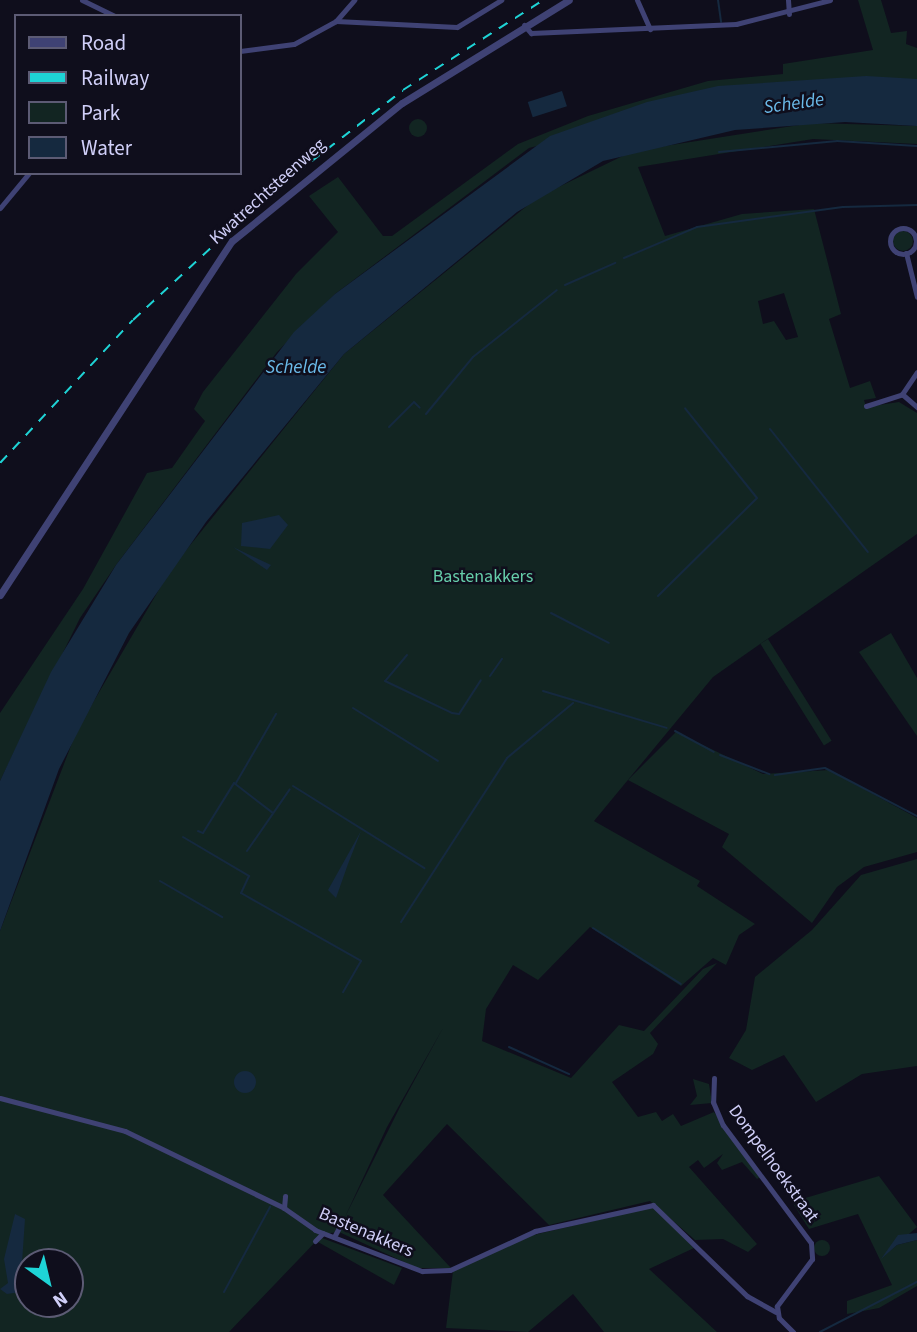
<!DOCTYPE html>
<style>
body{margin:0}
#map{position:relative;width:917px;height:1332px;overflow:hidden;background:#0f0e1c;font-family:"Source Sans 3",sans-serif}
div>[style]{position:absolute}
.green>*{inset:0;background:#122522;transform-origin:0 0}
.round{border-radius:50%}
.water>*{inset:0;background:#15293f;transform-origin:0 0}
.stream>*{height:2px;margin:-1px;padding:0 1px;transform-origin:1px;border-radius:1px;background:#15293f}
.minor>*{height:5px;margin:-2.5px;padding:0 2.5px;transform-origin:2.5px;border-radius:2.5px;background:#3f4274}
.minor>.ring{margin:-2.5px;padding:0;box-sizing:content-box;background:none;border:5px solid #3f4274;border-radius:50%}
.tertiary>*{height:7px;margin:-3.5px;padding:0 3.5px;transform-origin:3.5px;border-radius:3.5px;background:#3f4274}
.rail>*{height:2px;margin-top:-1px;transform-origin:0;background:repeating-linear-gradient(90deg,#1ed4d6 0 10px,transparent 0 19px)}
span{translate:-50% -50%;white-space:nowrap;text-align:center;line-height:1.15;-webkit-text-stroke:5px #0f0e1c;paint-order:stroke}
.street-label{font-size:18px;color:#d0cff8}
.park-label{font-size:18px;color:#66cdaa}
.water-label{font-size:19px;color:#6bbbea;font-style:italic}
.legend{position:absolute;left:14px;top:14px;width:228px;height:161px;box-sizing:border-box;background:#0f0e1c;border:2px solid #5c5b74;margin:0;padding:9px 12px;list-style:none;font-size:21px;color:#d0cff8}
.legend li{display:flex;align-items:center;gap:14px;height:35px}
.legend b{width:35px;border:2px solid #5c5b74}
.north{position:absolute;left:14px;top:1248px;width:70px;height:70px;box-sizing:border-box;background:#0f0e1c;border:2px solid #5c5b74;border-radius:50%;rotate:146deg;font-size:19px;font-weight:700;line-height:28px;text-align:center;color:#d0cff8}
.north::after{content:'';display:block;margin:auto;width:24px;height:32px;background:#1ed4d6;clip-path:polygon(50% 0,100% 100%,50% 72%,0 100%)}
</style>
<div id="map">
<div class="green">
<div style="clip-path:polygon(858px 0,881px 0,891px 33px,907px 31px,906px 44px,917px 48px,917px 79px,788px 82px,529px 148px,335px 294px,277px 352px,116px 565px,80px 618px,0 781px,0 713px,83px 589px,147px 473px,172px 468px,205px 421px,194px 409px,203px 392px,296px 274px,338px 232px,309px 196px,338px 177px,383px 236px,392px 236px,518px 144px,588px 116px,708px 81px,783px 74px,783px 64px,873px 50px)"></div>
<div class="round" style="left:409px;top:119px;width:18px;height:18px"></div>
<div style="clip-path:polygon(evenodd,812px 123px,917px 126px,917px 144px,813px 139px,638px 167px,665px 236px,742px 214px,814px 209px,841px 314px,829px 319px,850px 388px,870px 381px,876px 398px,864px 400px,866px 407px,899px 402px,917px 413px,917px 534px,713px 677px,594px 821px,700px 881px,697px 886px,755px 924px,739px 935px,726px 965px,713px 958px,681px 986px,590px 927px,538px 980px,513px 965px,486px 1009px,482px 1041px,571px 1078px,619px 1025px,644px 1031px,703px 969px,717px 963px,650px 1033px,658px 1044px,653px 1054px,612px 1082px,638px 1117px,656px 1112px,662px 1121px,673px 1114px,681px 1126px,714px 1112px,762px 1176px,757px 1179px,742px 1162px,722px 1170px,717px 1163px,723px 1154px,704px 1168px,698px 1160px,689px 1167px,757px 1244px,748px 1252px,723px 1239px,695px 1240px,650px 1201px,549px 1225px,447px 1124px,383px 1195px,451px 1268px,417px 1268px,339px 1232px,323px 1234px,229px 1332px,0 1332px,0 931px,77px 730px,171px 569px,344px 354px,538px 197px,633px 151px,812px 123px,784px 293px,798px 337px,786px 340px,774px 321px,763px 324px,758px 301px,784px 293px,812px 123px,443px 1028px,401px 1105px,344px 1219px,387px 1127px,443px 1028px,812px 123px,28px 1262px,70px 1262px,70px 1304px,28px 1304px,28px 1262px)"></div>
<div class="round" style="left:893px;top:231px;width:20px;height:20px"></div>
<div style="clip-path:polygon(891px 633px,917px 678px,917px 736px,859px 652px)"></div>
<div style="left:768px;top:639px;width:120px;height:9px;rotate:58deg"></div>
<div style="clip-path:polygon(676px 732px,763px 774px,829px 770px,917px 818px,917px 852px,864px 867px,837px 887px,812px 923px,722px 847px,729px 834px,628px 780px)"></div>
<div style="clip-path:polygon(917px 859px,917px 1066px,862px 1074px,816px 1102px,784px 1055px,752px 1070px,729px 1058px,746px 1030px,755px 977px,812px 930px,861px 875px)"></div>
<div style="clip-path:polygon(693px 1079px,709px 1084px,712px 1103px,690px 1105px,697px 1096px)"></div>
<div style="clip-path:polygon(879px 1176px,917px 1227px,881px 1258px,897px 1245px,917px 1240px,917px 1286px,879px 1308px,847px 1314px,847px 1301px,892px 1285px,858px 1214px,809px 1229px,792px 1202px)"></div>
<div style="clip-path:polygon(653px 1207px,694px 1248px,649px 1269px,717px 1332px,604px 1332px,573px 1294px,528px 1332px,446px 1328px,453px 1271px,512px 1240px)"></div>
<div style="clip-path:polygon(322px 1238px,402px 1268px,394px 1285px,318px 1242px)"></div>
<div class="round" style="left:814px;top:1240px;width:16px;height:16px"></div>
</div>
<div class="water">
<div style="clip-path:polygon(866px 76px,917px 79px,917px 126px,845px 122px,735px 130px,603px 161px,517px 212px,344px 354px,206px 522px,129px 633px,59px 769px,0 931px,0 781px,51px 672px,116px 565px,294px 332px,335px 294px,550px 136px,647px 102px,718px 86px)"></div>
<div style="left:562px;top:91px;width:16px;height:36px;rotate:72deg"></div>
<div style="clip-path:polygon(279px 515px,288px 525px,270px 549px,241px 546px,242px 523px)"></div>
<div style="clip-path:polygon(233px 547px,271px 565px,267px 570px)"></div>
<div style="clip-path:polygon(361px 831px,348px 864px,336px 898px,328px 890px)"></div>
<div class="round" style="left:234px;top:1071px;width:22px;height:22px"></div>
<div style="clip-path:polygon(15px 1214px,25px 1219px,20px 1292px,7px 1294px,0 1289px,8px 1283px,4px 1259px)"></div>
<div style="clip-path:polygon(917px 1233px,917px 1240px,897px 1245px,881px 1259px,898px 1235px)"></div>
</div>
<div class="stream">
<div style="left:718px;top:0;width:22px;rotate:82deg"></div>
<div style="left:719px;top:152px;width:119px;rotate:-5.3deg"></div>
<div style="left:837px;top:141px;width:80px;rotate:3.6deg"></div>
<div style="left:624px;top:258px;width:79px;rotate:-23deg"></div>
<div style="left:697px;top:227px;width:147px;rotate:-7.8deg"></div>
<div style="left:843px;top:207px;width:74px;rotate:-1.5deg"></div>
<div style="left:565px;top:285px;width:55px;rotate:-23.7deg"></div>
<div style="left:426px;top:414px;width:74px;rotate:-50.5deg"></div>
<div style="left:473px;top:357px;width:107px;rotate:-38.6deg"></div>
<div style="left:389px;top:427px;width:35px;rotate:-45deg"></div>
<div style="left:414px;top:402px;width:8px;rotate:45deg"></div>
<div style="left:770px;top:429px;width:157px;rotate:51.5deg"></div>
<div style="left:658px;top:596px;width:139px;rotate:-44.7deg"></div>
<div style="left:757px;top:498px;width:115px;rotate:-128.7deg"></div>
<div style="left:551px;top:613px;width:65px;rotate:27.3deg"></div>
<div style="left:407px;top:655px;width:34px;rotate:130deg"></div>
<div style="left:385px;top:681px;width:74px;rotate:25.5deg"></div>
<div style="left:452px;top:713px;width:7px;rotate:8deg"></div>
<div style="left:459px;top:714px;width:40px;rotate:-57.1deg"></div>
<div style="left:490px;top:676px;width:21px;rotate:-55deg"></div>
<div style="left:543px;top:691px;width:129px;rotate:16.6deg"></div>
<div style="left:353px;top:708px;width:100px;rotate:31.9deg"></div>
<div style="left:675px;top:731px;width:44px;rotate:28.3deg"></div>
<div style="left:720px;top:755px;width:53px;rotate:21.2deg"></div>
<div style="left:775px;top:775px;width:50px;rotate:-8deg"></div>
<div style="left:825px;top:768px;width:104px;rotate:27.6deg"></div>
<div style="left:236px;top:783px;width:80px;rotate:-59.9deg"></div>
<div style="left:293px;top:786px;width:155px;rotate:32deg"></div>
<div style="left:198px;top:831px;width:5px;rotate:22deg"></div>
<div style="left:203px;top:833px;width:59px;rotate:-58.2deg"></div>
<div style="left:234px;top:783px;width:49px;rotate:37.6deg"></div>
<div style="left:183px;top:837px;width:77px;rotate:30.6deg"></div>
<div style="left:249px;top:876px;width:19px;rotate:115deg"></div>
<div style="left:241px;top:893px;width:138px;rotate:29.5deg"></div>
<div style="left:361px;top:961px;width:36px;rotate:120deg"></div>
<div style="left:247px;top:851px;width:75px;rotate:-55.3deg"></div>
<div style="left:160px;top:881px;width:72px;rotate:30.1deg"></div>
<div style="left:401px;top:922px;width:195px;rotate:-57.1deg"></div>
<div style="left:507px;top:758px;width:86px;rotate:-39.8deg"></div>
<div style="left:593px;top:928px;width:104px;rotate:32.5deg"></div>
<div style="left:509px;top:1047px;width:66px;rotate:24.2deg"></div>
<div style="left:224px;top:1292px;width:97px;rotate:-61.6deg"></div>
<div style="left:820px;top:1332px;width:109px;rotate:-27.3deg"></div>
</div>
<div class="minor">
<div style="left:82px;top:0;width:37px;rotate:26deg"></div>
<div style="left:637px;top:0;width:32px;rotate:66deg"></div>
<div style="left:788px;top:0;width:14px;rotate:86deg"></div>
<div style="left:336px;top:21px;width:121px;rotate:2.8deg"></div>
<div style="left:457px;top:27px;width:52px;rotate:-31.5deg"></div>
<div style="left:524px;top:25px;width:11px;rotate:49deg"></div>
<div style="left:531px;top:33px;width:205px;rotate:-2.5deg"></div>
<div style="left:736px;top:24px;width:97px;rotate:-14.3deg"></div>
<div style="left:240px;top:51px;width:54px;rotate:-7.4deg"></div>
<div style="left:294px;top:44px;width:48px;rotate:-28.7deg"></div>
<div style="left:336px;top:21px;width:28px;rotate:-49deg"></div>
<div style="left:0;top:208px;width:45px;rotate:-50.4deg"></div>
<div class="ring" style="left:890px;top:228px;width:21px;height:21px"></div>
<div style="left:906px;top:253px;width:45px;rotate:76deg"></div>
<div style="left:917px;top:372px;width:27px;rotate:124deg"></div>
<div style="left:902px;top:394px;width:20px;rotate:41deg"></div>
<div style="left:866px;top:406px;width:38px;rotate:-18deg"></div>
<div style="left:714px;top:1078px;width:24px;rotate:92deg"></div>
<div style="left:713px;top:1102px;width:25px;rotate:67deg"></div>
<div style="left:723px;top:1125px;width:147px;rotate:53.3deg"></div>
<div style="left:811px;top:1243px;width:16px;rotate:86deg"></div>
<div style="left:812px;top:1259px;width:59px;rotate:126.7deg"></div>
<div style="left:777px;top:1306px;width:12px;rotate:81deg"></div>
<div style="left:779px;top:1318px;width:20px;rotate:45deg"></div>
<div style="left:0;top:1098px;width:129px;rotate:14.8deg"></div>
<div style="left:125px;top:1131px;width:177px;rotate:25.8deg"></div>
<div style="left:284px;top:1208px;width:38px;rotate:35deg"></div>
<div style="left:315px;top:1230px;width:115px;rotate:21deg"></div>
<div style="left:422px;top:1271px;width:28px;rotate:-2deg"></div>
<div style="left:450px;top:1270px;width:94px;rotate:-24.6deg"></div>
<div style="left:535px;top:1231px;width:121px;rotate:-12.4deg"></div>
<div style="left:653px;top:1205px;width:131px;rotate:44.1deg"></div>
<div style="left:747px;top:1296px;width:33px;rotate:29deg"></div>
<div style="left:284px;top:1208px;width:12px;rotate:-85deg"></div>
<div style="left:334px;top:1237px;width:15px;rotate:-62deg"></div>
<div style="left:315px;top:1241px;width:11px;rotate:-45deg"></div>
</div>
<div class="tertiary">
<div style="left:0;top:595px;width:423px;rotate:-56.8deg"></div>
<div style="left:232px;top:241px;width:219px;rotate:-39.1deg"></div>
<div style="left:402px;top:103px;width:196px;rotate:-31.7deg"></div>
</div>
<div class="rail">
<div style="left:0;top:463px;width:195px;rotate:-47.1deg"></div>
<div style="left:133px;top:320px;width:183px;rotate:-42.8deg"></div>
<div style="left:267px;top:196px;width:172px;rotate:-37.9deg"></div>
<div style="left:403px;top:90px;width:166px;rotate:-32.7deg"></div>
</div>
<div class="street-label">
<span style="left:268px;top:192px;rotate:-42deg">Kwatrechtsteenweg</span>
<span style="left:773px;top:1164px;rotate:54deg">Dompelhoekstraat</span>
<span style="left:366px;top:1233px;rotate:23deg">Bastenakkers</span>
</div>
<div class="park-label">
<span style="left:483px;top:577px">Bastenakkers</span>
</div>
<div class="water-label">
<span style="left:794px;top:104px;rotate:-8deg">Schelde</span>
<span style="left:296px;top:368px">Schelde</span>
</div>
<ul class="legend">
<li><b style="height:9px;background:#3f4274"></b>Road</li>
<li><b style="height:9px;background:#1ed4d6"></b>Railway</li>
<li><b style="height:19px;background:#122522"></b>Park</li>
<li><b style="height:19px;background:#15293f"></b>Water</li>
</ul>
<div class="north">N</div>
</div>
